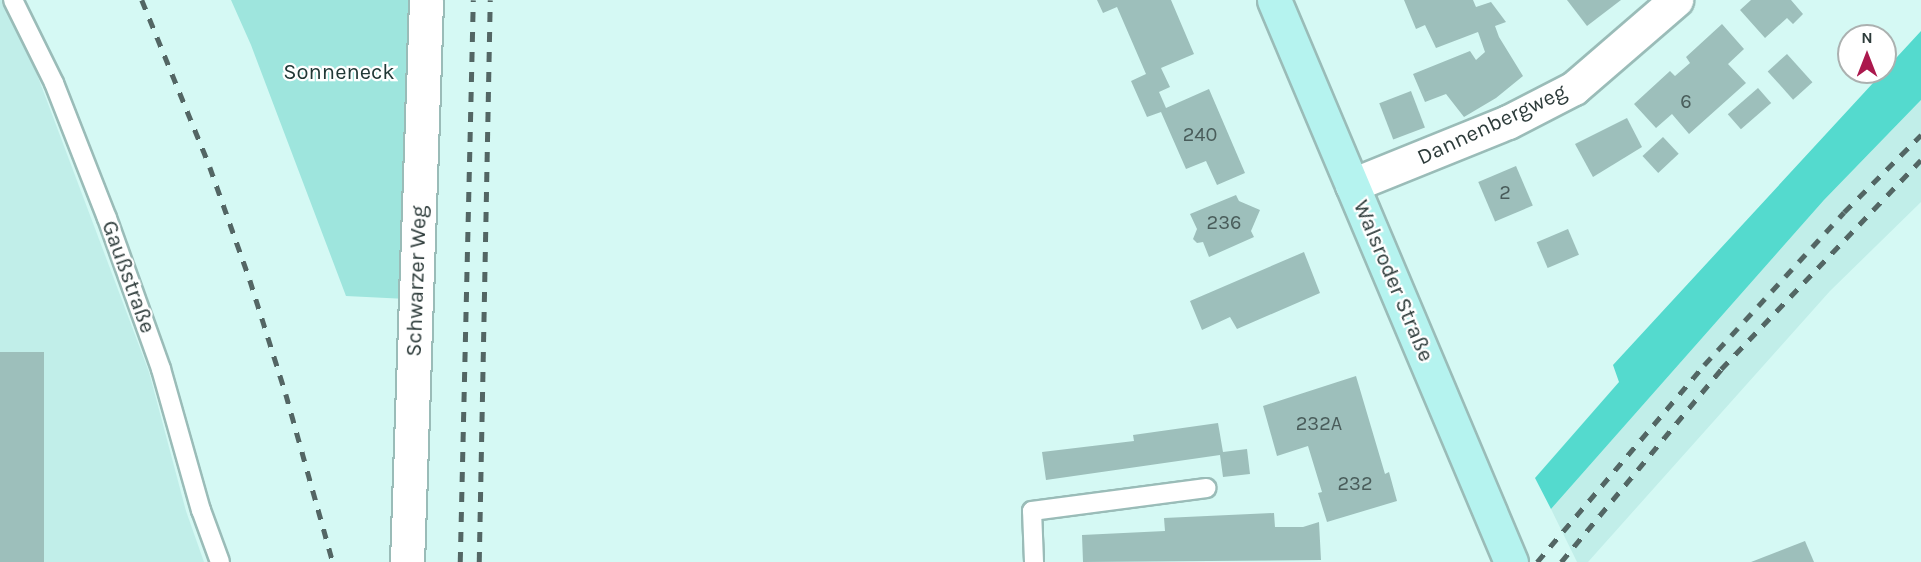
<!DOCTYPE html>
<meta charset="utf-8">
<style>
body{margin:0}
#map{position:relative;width:1921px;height:562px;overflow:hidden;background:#d5f9f4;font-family:Karla,sans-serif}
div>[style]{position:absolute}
.built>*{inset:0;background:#c1eee9}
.green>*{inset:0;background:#9ee5dd}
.forest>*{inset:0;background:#54dace}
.building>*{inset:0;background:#9dbfbb;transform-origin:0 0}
.roads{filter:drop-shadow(2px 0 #9abcb8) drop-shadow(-2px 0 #9abcb8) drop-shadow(0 2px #9abcb8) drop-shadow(0 -2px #9abcb8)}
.lane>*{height:18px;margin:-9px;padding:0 9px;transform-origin:9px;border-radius:9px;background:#fff}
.street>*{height:33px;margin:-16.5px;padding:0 16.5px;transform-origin:16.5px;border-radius:16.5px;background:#fff}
.secondary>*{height:33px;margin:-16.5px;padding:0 16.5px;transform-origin:16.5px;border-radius:16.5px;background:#b5f3ef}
.rail>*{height:4.5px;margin-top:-2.25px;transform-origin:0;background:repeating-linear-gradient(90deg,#536664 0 10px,transparent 0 20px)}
span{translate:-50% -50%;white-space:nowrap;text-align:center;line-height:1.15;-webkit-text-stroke:4.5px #fff;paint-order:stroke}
.number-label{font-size:20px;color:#495c5a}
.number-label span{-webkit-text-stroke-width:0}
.park-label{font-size:22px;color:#213836}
.street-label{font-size:22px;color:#2d3b3a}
.north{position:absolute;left:1837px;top:24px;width:60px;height:60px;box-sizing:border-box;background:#fff;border:2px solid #abb1b0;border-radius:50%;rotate:0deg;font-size:16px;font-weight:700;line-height:24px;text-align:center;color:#2d3b3a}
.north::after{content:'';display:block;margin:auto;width:21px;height:27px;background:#ab184d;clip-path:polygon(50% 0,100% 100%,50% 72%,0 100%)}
</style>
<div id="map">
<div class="built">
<div style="clip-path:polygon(0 0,9px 0,149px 372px,186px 511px,204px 562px,0 562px)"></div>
<div style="clip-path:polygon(1921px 100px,1921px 202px,1830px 291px,1588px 562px,1577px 562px,1551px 509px,1824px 200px)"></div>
</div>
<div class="green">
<div style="clip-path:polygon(231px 0,413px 0,407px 299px,346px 296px,251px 45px)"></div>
</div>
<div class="forest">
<div style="clip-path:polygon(1921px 31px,1921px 100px,1824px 200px,1551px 509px,1535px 478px,1619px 382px,1613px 365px)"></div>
</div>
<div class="building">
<div style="clip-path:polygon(1097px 0,1171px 0,1194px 54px,1161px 68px,1170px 87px,1159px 92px,1166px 108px,1209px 89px,1245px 173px,1217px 185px,1206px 161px,1186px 169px,1161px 112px,1147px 117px,1131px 81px,1146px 74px,1117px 7px,1103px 13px)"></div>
<div style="clip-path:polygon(1404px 0,1473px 0,1476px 7px,1491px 2px,1506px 22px,1495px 26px,1499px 37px,1523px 76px,1496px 98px,1464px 117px,1446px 94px,1425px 102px,1413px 74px,1470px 51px,1476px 60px,1485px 52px,1478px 32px,1436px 48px,1425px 25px,1416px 29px)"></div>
<div style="clip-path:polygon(1567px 0,1621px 0,1587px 26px)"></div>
<div style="clip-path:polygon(1751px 0,1791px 0,1803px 14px,1793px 24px,1787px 18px,1765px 38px,1740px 10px)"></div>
<div style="clip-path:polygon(1722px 24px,1744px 49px,1728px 64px,1746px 83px,1689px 134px,1672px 114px,1656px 128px,1634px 104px,1670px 71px,1675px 76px,1683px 69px,1690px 63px,1686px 57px)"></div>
<div style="left:1787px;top:54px;width:38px;height:26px;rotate:48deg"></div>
<div style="left:1758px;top:88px;width:20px;height:40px;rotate:49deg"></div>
<div style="left:1411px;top:91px;width:39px;height:34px;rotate:69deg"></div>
<div style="clip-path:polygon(1627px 118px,1642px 147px,1593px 177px,1575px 144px)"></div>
<div style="left:1663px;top:137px;width:23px;height:28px;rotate:47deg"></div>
<div style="left:1516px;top:166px;width:43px;height:41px;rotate:67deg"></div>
<div style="clip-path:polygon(1236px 195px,1239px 201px,1260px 210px,1251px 231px,1254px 237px,1209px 257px,1203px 242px,1197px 243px,1193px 239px,1197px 229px,1190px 214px)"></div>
<div style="left:1568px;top:229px;width:28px;height:34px;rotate:67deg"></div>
<div style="clip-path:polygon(1304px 252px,1320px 293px,1237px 329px,1230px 317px,1202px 330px,1190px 301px)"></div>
<div style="left:0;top:352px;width:44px;height:210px"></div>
<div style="clip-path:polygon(1356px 376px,1385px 474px,1389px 472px,1397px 501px,1327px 522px,1318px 493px,1322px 492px,1308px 446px,1277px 456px,1263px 406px)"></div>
<div style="clip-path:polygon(1218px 423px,1223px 452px,1247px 449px,1250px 474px,1223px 477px,1220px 455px,1046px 480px,1042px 452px,1134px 441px,1133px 435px)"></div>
<div style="clip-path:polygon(1274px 513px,1275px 527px,1303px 527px,1319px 522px,1321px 560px,1083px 562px,1082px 535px,1165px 531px,1164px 518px)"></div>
<div style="clip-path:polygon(1805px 541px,1814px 562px,1751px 562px)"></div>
</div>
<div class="roads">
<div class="lane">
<div style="left:13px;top:0;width:93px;rotate:63.7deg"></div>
<div style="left:54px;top:83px;width:145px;rotate:68.6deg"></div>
<div style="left:107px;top:218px;width:160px;rotate:70.3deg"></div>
<div style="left:161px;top:369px;width:147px;rotate:74.2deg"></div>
<div style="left:201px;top:510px;width:55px;rotate:69.9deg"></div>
<div style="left:1034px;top:562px;width:51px;rotate:-92.2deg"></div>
<div style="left:1032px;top:511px;width:176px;rotate:-7.5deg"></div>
</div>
<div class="street">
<div style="left:1352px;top:185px;width:168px;rotate:-22deg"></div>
<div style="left:1508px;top:122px;width:74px;rotate:-27.3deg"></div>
<div style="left:1574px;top:88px;width:135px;rotate:-40.8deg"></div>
<div style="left:407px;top:562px;width:562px;rotate:-88.06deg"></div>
</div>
<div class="secondary">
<div style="left:1274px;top:0;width:610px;rotate:67.13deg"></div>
</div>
</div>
<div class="rail">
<div style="left:142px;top:0;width:180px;rotate:67.8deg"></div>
<div style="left:210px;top:167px;width:120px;rotate:70.5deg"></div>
<div style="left:250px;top:280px;width:120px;rotate:72.5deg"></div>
<div style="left:286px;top:394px;width:174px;rotate:74.4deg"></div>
<div style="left:460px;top:562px;width:562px;rotate:-88.67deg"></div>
<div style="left:479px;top:562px;width:562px;rotate:-88.88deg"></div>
<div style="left:1537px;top:562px;width:258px;rotate:-49.7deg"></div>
<div style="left:1704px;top:365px;width:207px;rotate:-47.5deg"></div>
<div style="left:1844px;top:212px;width:109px;rotate:-45deg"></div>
<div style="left:1561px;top:562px;width:251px;rotate:-50.3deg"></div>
<div style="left:1721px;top:369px;width:289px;rotate:-46.3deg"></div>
</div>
<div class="number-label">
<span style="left:1686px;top:101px">6</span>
<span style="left:1200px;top:134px">240</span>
<span style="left:1505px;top:192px">2</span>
<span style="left:1224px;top:222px">236</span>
<span style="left:1319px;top:423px">232A</span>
<span style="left:1355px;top:483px">232</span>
</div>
<div class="park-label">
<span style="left:339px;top:73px">Sonneneck</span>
</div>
<div class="street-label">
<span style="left:1492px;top:125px;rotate:-25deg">Dannenbergweg</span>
<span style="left:128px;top:277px;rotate:70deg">Gaußstraße</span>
<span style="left:417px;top:281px;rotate:-88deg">Schwarzer Weg</span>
<span style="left:1393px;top:281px;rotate:67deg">Walsroder Straße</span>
</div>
<div class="north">N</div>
</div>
